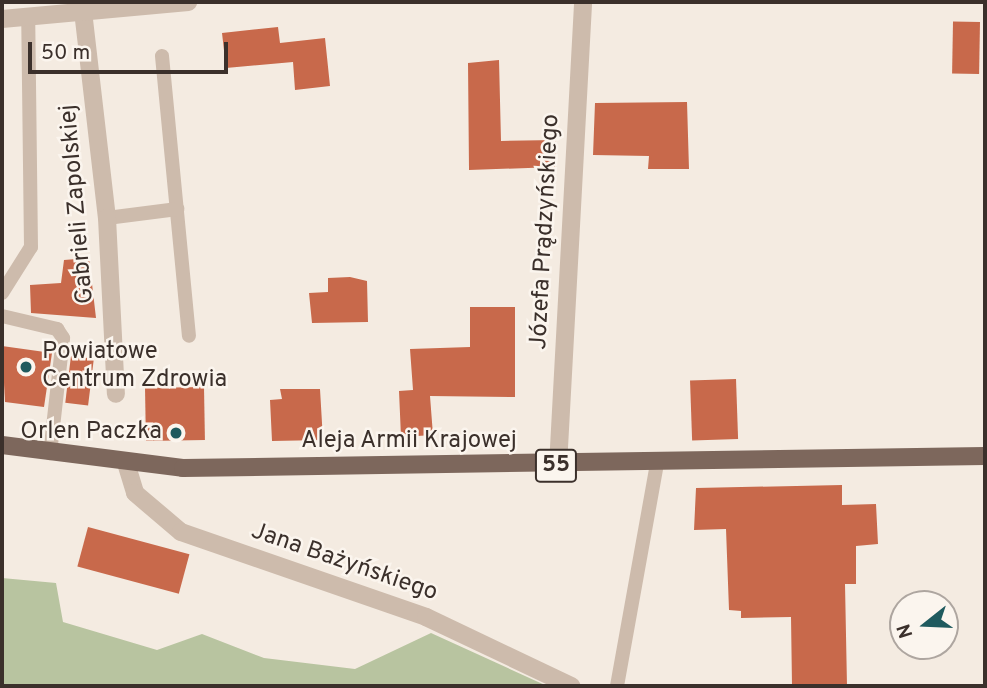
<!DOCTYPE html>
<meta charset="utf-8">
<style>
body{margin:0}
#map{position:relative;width:987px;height:688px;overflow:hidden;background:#f4ebe1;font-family:Overpass,sans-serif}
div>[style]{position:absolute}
.green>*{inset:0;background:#b8c4a0}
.building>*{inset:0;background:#c8694b;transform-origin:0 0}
.lane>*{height:14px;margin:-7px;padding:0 7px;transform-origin:7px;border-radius:7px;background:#cdbbac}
.street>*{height:18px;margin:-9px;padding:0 9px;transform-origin:9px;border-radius:9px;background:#cdbbac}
.primary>*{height:18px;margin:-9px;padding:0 9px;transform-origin:9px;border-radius:9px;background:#7d675c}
.dots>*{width:19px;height:19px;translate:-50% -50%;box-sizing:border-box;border:4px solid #fbf5ee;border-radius:50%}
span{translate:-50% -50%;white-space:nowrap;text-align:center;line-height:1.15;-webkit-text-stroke:5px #fbf5ee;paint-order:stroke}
.shield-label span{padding:2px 5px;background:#fbf5ee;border:2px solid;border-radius:5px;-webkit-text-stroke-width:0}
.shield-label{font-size:23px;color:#3b302b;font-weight:700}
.street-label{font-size:24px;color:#3b302b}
.poi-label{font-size:24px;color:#3b302b}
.left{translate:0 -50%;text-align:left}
.right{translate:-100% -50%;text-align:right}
.frame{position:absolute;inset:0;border:4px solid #3b302b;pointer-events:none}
.north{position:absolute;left:889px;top:590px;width:70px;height:70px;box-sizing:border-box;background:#fbf5ee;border:2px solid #aea6a0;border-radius:50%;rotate:252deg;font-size:19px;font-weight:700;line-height:28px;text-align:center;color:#3b302b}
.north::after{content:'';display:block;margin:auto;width:24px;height:32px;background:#1f5a5e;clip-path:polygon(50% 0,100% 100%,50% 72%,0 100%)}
.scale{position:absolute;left:28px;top:42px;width:200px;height:32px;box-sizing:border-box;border:4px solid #3b302b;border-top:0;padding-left:9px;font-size:21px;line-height:24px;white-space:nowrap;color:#3b302b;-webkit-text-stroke:5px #fbf5ee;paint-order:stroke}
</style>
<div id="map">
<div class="green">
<div style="clip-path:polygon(2px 578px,56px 583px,63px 622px,157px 650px,202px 634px,264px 658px,355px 669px,431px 633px,547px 686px,2px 686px)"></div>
</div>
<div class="building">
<div style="left:980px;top:22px;width:52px;height:27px;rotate:91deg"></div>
<div style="clip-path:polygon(278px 27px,280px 43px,325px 38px,330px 86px,295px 90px,293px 62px,226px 68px,222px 33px)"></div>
<div style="clip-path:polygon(499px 60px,501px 141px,556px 140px,555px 167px,469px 170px,468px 63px)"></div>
<div style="clip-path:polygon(687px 102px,689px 169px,648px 169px,649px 156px,593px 155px,595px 103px)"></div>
<div style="clip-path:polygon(89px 258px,96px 318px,31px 313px,30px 285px,61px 283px,64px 260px)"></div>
<div style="clip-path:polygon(350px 277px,367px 281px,368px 322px,312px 323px,309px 293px,328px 292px,328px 278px)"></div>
<div style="clip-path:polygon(470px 307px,515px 307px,515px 397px,430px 396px,433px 435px,401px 437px,399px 391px,413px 390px,410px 349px,470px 347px)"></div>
<div style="clip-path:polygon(2px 346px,52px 353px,44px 407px,5px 402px)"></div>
<div style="left:71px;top:356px;width:23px;height:47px;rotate:7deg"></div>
<div style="left:736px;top:379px;width:60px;height:46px;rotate:88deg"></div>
<div style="left:204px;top:387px;width:53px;height:59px;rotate:89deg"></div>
<div style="clip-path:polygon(280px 389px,320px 389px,323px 440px,272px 441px,270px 400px,282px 399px)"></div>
<div style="clip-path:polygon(842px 485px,842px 505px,876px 504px,878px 544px,856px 546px,856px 584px,845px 584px,847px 686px,792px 686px,791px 617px,741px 618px,741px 611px,729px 610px,726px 529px,694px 530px,696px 488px)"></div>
<div style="left:88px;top:527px;width:105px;height:41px;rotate:15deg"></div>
</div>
<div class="lane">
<div style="left:162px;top:56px;width:281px;rotate:84.5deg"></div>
<div style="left:107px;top:218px;width:71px;rotate:-7.3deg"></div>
<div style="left:2px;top:293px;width:54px;rotate:-57.8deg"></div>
<div style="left:31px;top:247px;width:230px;rotate:-90.7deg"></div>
<div style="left:2px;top:316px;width:57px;rotate:13.3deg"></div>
<div style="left:57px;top:329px;width:11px;rotate:56deg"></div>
<div style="left:63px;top:338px;width:116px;rotate:96.4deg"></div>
<div style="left:617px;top:686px;width:227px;rotate:-79.8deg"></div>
</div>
<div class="street">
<div style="left:83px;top:11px;width:208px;rotate:83.4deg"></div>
<div style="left:107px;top:218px;width:176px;rotate:87.1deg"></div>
<div style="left:2px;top:19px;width:187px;rotate:-5.2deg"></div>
<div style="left:126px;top:463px;width:31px;rotate:73deg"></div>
<div style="left:135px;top:493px;width:60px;rotate:40.3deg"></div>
<div style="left:181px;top:532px;width:259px;rotate:19.1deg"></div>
<div style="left:426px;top:617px;width:161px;rotate:25.4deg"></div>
<div style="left:558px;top:466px;width:465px;rotate:-86.9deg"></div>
</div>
<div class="primary">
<div style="left:2px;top:445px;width:182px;rotate:7.2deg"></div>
<div style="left:183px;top:468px;width:802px;rotate:-0.86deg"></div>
</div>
<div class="dots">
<div style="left:26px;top:367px;background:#1f5a5e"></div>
<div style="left:176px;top:433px;background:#1f5a5e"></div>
</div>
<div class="shield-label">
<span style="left:556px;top:466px">55</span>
</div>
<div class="street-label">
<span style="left:78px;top:204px;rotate:-95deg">Gabrieli Zapolskiej</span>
<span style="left:546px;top:232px;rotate:-87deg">Józefa Prądzyńskiego</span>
<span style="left:409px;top:442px">Aleja Armii Krajowej</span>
<span style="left:344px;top:563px;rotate:19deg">Jana Bażyńskiego</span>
</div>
<div class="poi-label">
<span class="left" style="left:42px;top:367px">Powiatowe<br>Centrum Zdrowia</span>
<span class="right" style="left:162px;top:433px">Orlen Paczka</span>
</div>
<div class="frame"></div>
<div class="north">N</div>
<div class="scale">50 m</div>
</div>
